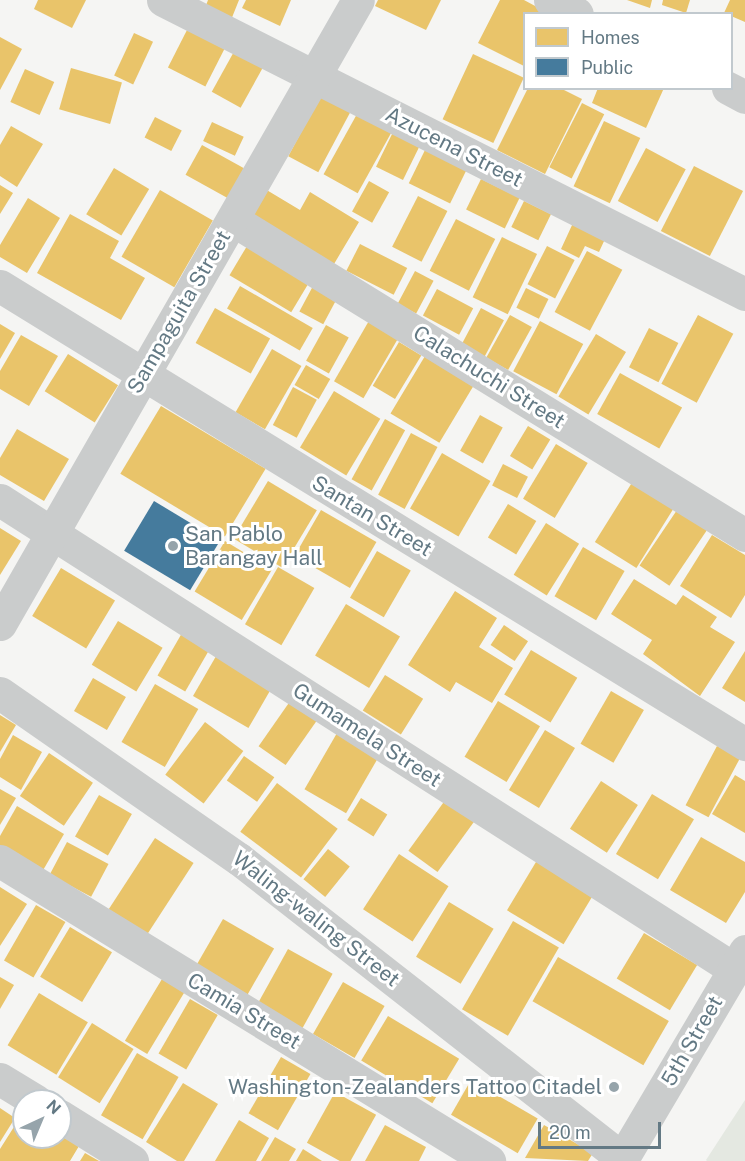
<!DOCTYPE html>
<style>
body{margin:0}
#map{position:relative;width:745px;height:1161px;overflow:hidden;background:#f5f5f3;font-family:"Public Sans",sans-serif}
div>[style]{position:absolute}
.green>*{inset:0;background:#e4e8e1}
.homes>*{inset:0;background:#e9c46a;transform-origin:0 0}
.public>*{inset:0;background:#457b9d;transform-origin:0 0}
.minor>*{height:33px;margin:-16.5px;padding:0 16.5px;transform-origin:16.5px;border-radius:16.5px;background:#cacccc}
.dots>*{width:16px;height:16px;translate:-50% -50%;box-sizing:border-box;border:3px solid #fff;border-radius:50%}
span{translate:-50% -50%;white-space:nowrap;text-align:center;line-height:1.15;-webkit-text-stroke:6px #fff;paint-order:stroke}
.street-label{font-size:21px;color:#637984}
.poi-label{font-size:21px;color:#637984}
.left{translate:0 -50%;text-align:left}
.right{translate:-100% -50%;text-align:right}
.legend{position:absolute;left:523px;top:12px;width:210px;height:78px;box-sizing:border-box;background:#fff;border:2px solid #c1c9ce;margin:0;padding:8px 10px;list-style:none;font-size:18px;color:#637984}
.legend li{display:flex;align-items:center;gap:12px;height:30px}
.legend b{width:30px;border:2px solid #c1c9ce}
.north{position:absolute;left:12px;top:1089px;width:60px;height:60px;box-sizing:border-box;background:#fff;border:2px solid #c1c9ce;border-radius:50%;rotate:44deg;font-size:16px;font-weight:700;line-height:24px;text-align:center;color:#637984}
.north::after{content:'';display:block;margin:auto;width:21px;height:27px;background:#96a4ab;clip-path:polygon(50% 0,100% 100%,50% 72%,0 100%)}
.scale{position:absolute;left:538px;top:1122px;width:123px;height:27px;box-sizing:border-box;border:3px solid #637984;border-top:0;padding-left:8px;font-size:18px;line-height:21px;white-space:nowrap;color:#637984;-webkit-text-stroke:4px #fff;paint-order:stroke}
</style>
<div id="map">
<div class="green">
<div style="clip-path:polygon(745px 1100px,745px 1161px,707px 1161px,706px 1160px)"></div>
</div>
<div class="homes">
<div style="clip-path:polygon(38px 0,86px 0,72px 28px,34px 9px)"></div>
<div style="clip-path:polygon(208px 0,239px 0,231px 20px,205px 8px)"></div>
<div style="clip-path:polygon(246px 0,291px 0,280px 26px,242px 8px)"></div>
<div style="clip-path:polygon(378px 0,441px 0,426px 30px,375px 6px)"></div>
<div style="clip-path:polygon(500px 0,524px 0,550px 14px,524px 14px,524px 66px,478px 43px)"></div>
<div style="clip-path:polygon(627px 0,652px 0,650px 8px)"></div>
<div style="clip-path:polygon(663px 0,690px 0,686px 13px,662px 5px)"></div>
<div style="clip-path:polygon(730px 0,745px 0,745px 22px,724px 13px)"></div>
<div style="left:187px;top:30px;width:42px;height:42px;rotate:27deg"></div>
<div style="left:134px;top:33px;width:21px;height:47px;rotate:25deg"></div>
<div style="clip-path:polygon(0 37px,22px 49px,0 90px)"></div>
<div style="left:236px;top:48px;width:33px;height:50px;rotate:29deg"></div>
<div style="left:473px;top:54px;width:56px;height:72px;rotate:25deg"></div>
<div style="left:71px;top:68px;width:53px;height:43px;rotate:16deg"></div>
<div style="left:25px;top:69px;width:32px;height:36px;rotate:24deg"></div>
<div style="clip-path:polygon(528px 88px,560px 88px,582px 99px,545px 174px,497px 150px)"></div>
<div style="clip-path:polygon(598px 88px,664px 88px,646px 128px,592px 103px)"></div>
<div style="left:323px;top:91px;width:34px;height:74px;rotate:28deg"></div>
<div style="left:582px;top:103px;width:25px;height:72px;rotate:27deg"></div>
<div style="left:357px;top:114px;width:39px;height:69px;rotate:29deg"></div>
<div style="left:155px;top:117px;width:30px;height:23px;rotate:27deg"></div>
<div style="left:604px;top:121px;width:40px;height:72px;rotate:25deg"></div>
<div style="left:212px;top:122px;width:35px;height:21px;rotate:25deg"></div>
<div style="clip-path:polygon(11px 126px,43px 144px,17px 187px,0 176px,0 145px)"></div>
<div style="left:394px;top:130px;width:30px;height:41px;rotate:26deg"></div>
<div style="left:202px;top:145px;width:48px;height:34px;rotate:29deg"></div>
<div style="left:646px;top:148px;width:45px;height:60px;rotate:28deg"></div>
<div style="left:425px;top:150px;width:46px;height:37px;rotate:26deg"></div>
<div style="left:694px;top:166px;width:55px;height:73px;rotate:27deg"></div>
<div style="left:114px;top:168px;width:41px;height:54px;rotate:31deg"></div>
<div style="left:481px;top:179px;width:43px;height:34px;rotate:26deg"></div>
<div style="left:369px;top:181px;width:23px;height:35px;rotate:29deg"></div>
<div style="clip-path:polygon(0 185px,13px 193px,0 214px)"></div>
<div style="clip-path:polygon(265px 189px,300px 210px,310px 192px,359px 222px,334px 264px,250px 214px)"></div>
<div style="left:160px;top:190px;width:61px;height:77px;rotate:30deg"></div>
<div style="left:418px;top:196px;width:33px;height:57px;rotate:27deg"></div>
<div style="clip-path:polygon(28px 198px,60px 218px,27px 273px,0 257px,0 245px)"></div>
<div style="left:524px;top:201px;width:30px;height:29px;rotate:26deg"></div>
<div style="clip-path:polygon(70px 214px,119px 241px,110px 258px,145px 278px,121px 320px,37px 273px)"></div>
<div style="left:456px;top:219px;width:44px;height:58px;rotate:27deg"></div>
<div style="clip-path:polygon(573px 223px,605px 239px,599px 252px,585px 246px,579px 258px,561px 249px)"></div>
<div style="left:502px;top:237px;width:39px;height:67px;rotate:26deg"></div>
<div style="left:360px;top:244px;width:53px;height:30px;rotate:27deg"></div>
<div style="left:247px;top:246px;width:72px;height:34px;rotate:31deg"></div>
<div style="left:547px;top:246px;width:31px;height:43px;rotate:27deg"></div>
<div style="left:587px;top:251px;width:40px;height:69px;rotate:28deg"></div>
<div style="left:415px;top:271px;width:21px;height:37px;rotate:28deg"></div>
<div style="left:240px;top:286px;width:84px;height:26px;rotate:30deg"></div>
<div style="left:313px;top:286px;width:27px;height:29px;rotate:28deg"></div>
<div style="left:526px;top:288px;width:25px;height:22px;rotate:26deg"></div>
<div style="left:437px;top:289px;width:41px;height:30px;rotate:28deg"></div>
<div style="left:215px;top:308px;width:63px;height:40px;rotate:29deg"></div>
<div style="left:481px;top:308px;width:26px;height:42px;rotate:28deg"></div>
<div style="left:510px;top:315px;width:25px;height:49px;rotate:29deg"></div>
<div style="left:698px;top:315px;width:40px;height:78px;rotate:28deg"></div>
<div style="left:370px;top:319px;width:34px;height:72px;rotate:30deg"></div>
<div style="left:540px;top:321px;width:49px;height:57px;rotate:28deg"></div>
<div style="clip-path:polygon(0 324px,15px 333px,0 359px)"></div>
<div style="left:326px;top:325px;width:26px;height:41px;rotate:29deg"></div>
<div style="left:649px;top:328px;width:33px;height:44px;rotate:27deg"></div>
<div style="left:596px;top:334px;width:35px;height:73px;rotate:31deg"></div>
<div style="clip-path:polygon(21px 335px,58px 356px,29px 406px,0 389px,0 371px)"></div>
<div style="left:399px;top:342px;width:26px;height:51px;rotate:31deg"></div>
<div style="left:272px;top:349px;width:34px;height:73px;rotate:30deg"></div>
<div style="left:68px;top:354px;width:59px;height:44px;rotate:32deg"></div>
<div style="left:425px;top:356px;width:57px;height:67px;rotate:31deg"></div>
<div style="left:306px;top:365px;width:28px;height:23px;rotate:30deg"></div>
<div style="left:620px;top:373px;width:71px;height:47px;rotate:29deg"></div>
<div style="left:293px;top:387px;width:27px;height:43px;rotate:28deg"></div>
<div style="left:334px;top:391px;width:54px;height:66px;rotate:31deg"></div>
<div style="left:161px;top:406px;width:122px;height:79px;rotate:31deg"></div>
<div style="left:480px;top:415px;width:26px;height:41px;rotate:29deg"></div>
<div style="left:385px;top:419px;width:23px;height:69px;rotate:29deg"></div>
<div style="left:528px;top:426px;width:26px;height:35px;rotate:31deg"></div>
<div style="clip-path:polygon(17px 429px,69px 459px,44px 501px,0 475px,0 458px)"></div>
<div style="left:411px;top:433px;width:30px;height:70px;rotate:28deg"></div>
<div style="left:556px;top:444px;width:37px;height:64px;rotate:31deg"></div>
<div style="left:442px;top:453px;width:56px;height:64px;rotate:30deg"></div>
<div style="left:503px;top:464px;width:28px;height:24px;rotate:27deg"></div>
<div style="left:268px;top:481px;width:57px;height:67px;rotate:31deg"></div>
<div style="left:633px;top:481px;width:49px;height:72px;rotate:32deg"></div>
<div style="left:508px;top:504px;width:33px;height:39px;rotate:31deg"></div>
<div style="left:321px;top:510px;width:64px;height:53px;rotate:30deg"></div>
<div style="left:677px;top:510px;width:36px;height:67px;rotate:34deg"></div>
<div style="left:546px;top:523px;width:39px;height:61px;rotate:32deg"></div>
<div style="clip-path:polygon(0 528px,21px 541px,0 575px)"></div>
<div style="clip-path:polygon(712px 535px,745px 555px,745px 595px,731px 618px,680px 586px)"></div>
<div style="left:225px;top:541px;width:55px;height:59px;rotate:31deg"></div>
<div style="left:583px;top:547px;width:48px;height:57px;rotate:30deg"></div>
<div style="left:377px;top:551px;width:39px;height:54px;rotate:30deg"></div>
<div style="left:278px;top:567px;width:42px;height:66px;rotate:30deg"></div>
<div style="left:61px;top:568px;width:63px;height:56px;rotate:31deg"></div>
<div style="clip-path:polygon(634px 579px,676px 605px,683px 595px,717px 617px,710px 627px,735px 642px,700px 696px,643px 654px,652px 640px,611px 614px)"></div>
<div style="clip-path:polygon(455px 591px,497px 618px,479px 647px,513px 668px,492px 703px,456px 682px,450px 692px,408px 665px)"></div>
<div style="left:346px;top:604px;width:63px;height:60px;rotate:31deg"></div>
<div style="left:118px;top:621px;width:52px;height:51px;rotate:31deg"></div>
<div style="left:504px;top:625px;width:29px;height:24px;rotate:34deg"></div>
<div style="left:182px;top:633px;width:32px;height:49px;rotate:30deg"></div>
<div style="left:531px;top:650px;width:54px;height:52px;rotate:31deg"></div>
<div style="left:219px;top:651px;width:64px;height:52px;rotate:30deg"></div>
<div style="clip-path:polygon(745px 651px,745px 702px,722px 688px)"></div>
<div style="left:385px;top:675px;width:45px;height:42px;rotate:32deg"></div>
<div style="left:93px;top:678px;width:38px;height:38px;rotate:30deg"></div>
<div style="left:155px;top:684px;width:50px;height:67px;rotate:30deg"></div>
<div style="left:611px;top:691px;width:38px;height:61px;rotate:30deg"></div>
<div style="left:293px;top:697px;width:33px;height:60px;rotate:35deg"></div>
<div style="left:498px;top:701px;width:49px;height:65px;rotate:31deg"></div>
<div style="clip-path:polygon(0 715px,16px 725px,0 752px)"></div>
<div style="left:205px;top:722px;width:48px;height:66px;rotate:37deg"></div>
<div style="left:545px;top:730px;width:35px;height:70px;rotate:31deg"></div>
<div style="left:337px;top:733px;width:48px;height:65px;rotate:30deg"></div>
<div style="clip-path:polygon(13px 735px,42px 752px,21px 790px,0 777px,0 759px)"></div>
<div style="left:717px;top:746px;width:26px;height:67px;rotate:28deg"></div>
<div style="left:49px;top:753px;width:53px;height:52px;rotate:34deg"></div>
<div style="left:244px;top:756px;width:37px;height:30px;rotate:35deg"></div>
<div style="clip-path:polygon(735px 775px,745px 781px,745px 833px,712px 814px)"></div>
<div style="left:601px;top:781px;width:44px;height:57px;rotate:33deg"></div>
<div style="left:277px;top:783px;width:76px;height:61px;rotate:37deg"></div>
<div style="clip-path:polygon(0 789px,16px 798px,0 825px)"></div>
<div style="left:652px;top:794px;width:49px;height:70px;rotate:31deg"></div>
<div style="left:99px;top:795px;width:38px;height:48px;rotate:30deg"></div>
<div style="left:361px;top:798px;width:31px;height:26px;rotate:32deg"></div>
<div style="left:446px;top:799px;width:36px;height:64px;rotate:36deg"></div>
<div style="clip-path:polygon(17px 806px,64px 834px,42px 872px,0 848px,0 836px)"></div>
<div style="clip-path:polygon(701px 837px,745px 862px,745px 892px,726px 923px,670px 890px)"></div>
<div style="left:155px;top:838px;width:46px;height:85px;rotate:33deg"></div>
<div style="left:67px;top:842px;width:47px;height:37px;rotate:28deg"></div>
<div style="left:328px;top:849px;width:28px;height:39px;rotate:39deg"></div>
<div style="left:542px;top:852px;width:66px;height:68px;rotate:31deg"></div>
<div style="left:399px;top:854px;width:59px;height:66px;rotate:33deg"></div>
<div style="clip-path:polygon(0 887px,27px 904px,0 946px)"></div>
<div style="left:449px;top:902px;width:52px;height:64px;rotate:31deg"></div>
<div style="left:36px;top:905px;width:34px;height:64px;rotate:30deg"></div>
<div style="left:223px;top:919px;width:59px;height:53px;rotate:30deg"></div>
<div style="left:513px;top:921px;width:53px;height:102px;rotate:30deg"></div>
<div style="left:70px;top:927px;width:49px;height:58px;rotate:31deg"></div>
<div style="left:644px;top:933px;width:62px;height:53px;rotate:31deg"></div>
<div style="left:288px;top:949px;width:51px;height:62px;rotate:29deg"></div>
<div style="left:558px;top:957px;width:128px;height:51px;rotate:30deg"></div>
<div style="clip-path:polygon(0 977px,14px 985px,0 1009px)"></div>
<div style="left:162px;top:979px;width:26px;height:72px;rotate:31deg"></div>
<div style="left:343px;top:982px;width:48px;height:60px;rotate:30deg"></div>
<div style="left:39px;top:993px;width:57px;height:61px;rotate:31deg"></div>
<div style="left:190px;top:999px;width:32px;height:63px;rotate:30deg"></div>
<div style="left:388px;top:1016px;width:83px;height:52px;rotate:31deg"></div>
<div style="left:92px;top:1023px;width:49px;height:64px;rotate:32deg"></div>
<div style="left:137px;top:1053px;width:48px;height:72px;rotate:30deg"></div>
<div style="left:281px;top:1057px;width:34px;height:65px;rotate:30deg"></div>
<div style="left:471px;top:1080px;width:77px;height:40px;rotate:30deg"></div>
<div style="clip-path:polygon(183px 1083px,218px 1104px,184px 1161px,177px 1161px,146px 1142px)"></div>
<div style="left:335px;top:1092px;width:47px;height:58px;rotate:29deg"></div>
<div style="clip-path:polygon(0 1108px,15px 1118px,0 1142px)"></div>
<div style="clip-path:polygon(24px 1111px,24px 1137px,60px 1134px,79px 1146px,70px 1161px,0 1161px,0 1149px)"></div>
<div style="clip-path:polygon(239px 1120px,269px 1138px,256px 1161px,215px 1161px)"></div>
<div style="clip-path:polygon(385px 1125px,426px 1147px,419px 1161px,365px 1161px)"></div>
<div style="clip-path:polygon(544px 1125px,593px 1153px,588px 1161px,525px 1158px)"></div>
<div style="clip-path:polygon(275px 1137px,296px 1149px,289px 1161px,261px 1161px)"></div>
<div style="clip-path:polygon(303px 1149px,322px 1161px,296px 1161px)"></div>
<div style="clip-path:polygon(85px 1153px,99px 1161px,80px 1161px)"></div>
</div>
<div class="public">
<div style="left:154px;top:501px;width:77px;height:58px;rotate:31deg"></div>
</div>
<div class="minor">
<div style="left:163px;top:0;width:652px;rotate:26.8deg"></div>
<div style="left:550px;top:0;width:30px;rotate:27deg"></div>
<div style="left:728px;top:88px;width:19px;rotate:28deg"></div>
<div style="left:233px;top:220px;width:601px;rotate:31.6deg"></div>
<div style="left:0;top:286px;width:875px;rotate:31.58deg"></div>
<div style="left:0;top:500px;width:871px;rotate:32.58deg"></div>
<div style="left:0;top:624px;width:719px;rotate:-60.16deg"></div>
<div style="left:0;top:693px;width:291px;rotate:34.8deg"></div>
<div style="left:239px;top:859px;width:486px;rotate:38deg"></div>
<div style="left:0;top:861px;width:574px;rotate:31.53deg"></div>
<div style="left:0;top:1079px;width:42px;rotate:31.4deg"></div>
<div style="left:60px;top:1116px;width:85px;rotate:32deg"></div>
<div style="left:621px;top:1161px;width:244px;rotate:-59.4deg"></div>
</div>
<div class="dots">
<div style="left:173px;top:546px;background:#96a4ab"></div>
<div style="left:614px;top:1087px;background:#96a4ab"></div>
</div>
<div class="street-label">
<span style="left:454px;top:147px;rotate:27deg">Azucena Street</span>
<span style="left:179px;top:312px;rotate:-60deg">Sampaguita Street</span>
<span style="left:489px;top:377px;rotate:32deg">Calachuchi Street</span>
<span style="left:372px;top:516px;rotate:31deg">Santan Street</span>
<span style="left:367px;top:735px;rotate:33deg">Gumamela Street</span>
<span style="left:316px;top:919px;rotate:38deg">Waling-waling Street</span>
<span style="left:244px;top:1011px;rotate:31deg">Camia Street</span>
<span style="left:692px;top:1041px;rotate:-60deg">5th Street</span>
</div>
<div class="poi-label">
<span class="left" style="left:185px;top:546px">San Pablo<br>Barangay Hall</span>
<span class="right" style="left:602px;top:1087px">Washington-Zealanders Tattoo Citadel</span>
</div>
<ul class="legend">
<li><b style="height:16px;background:#e9c46a"></b>Homes</li>
<li><b style="height:16px;background:#457b9d"></b>Public</li>
</ul>
<div class="north">N</div>
<div class="scale">20 m</div>
</div>
